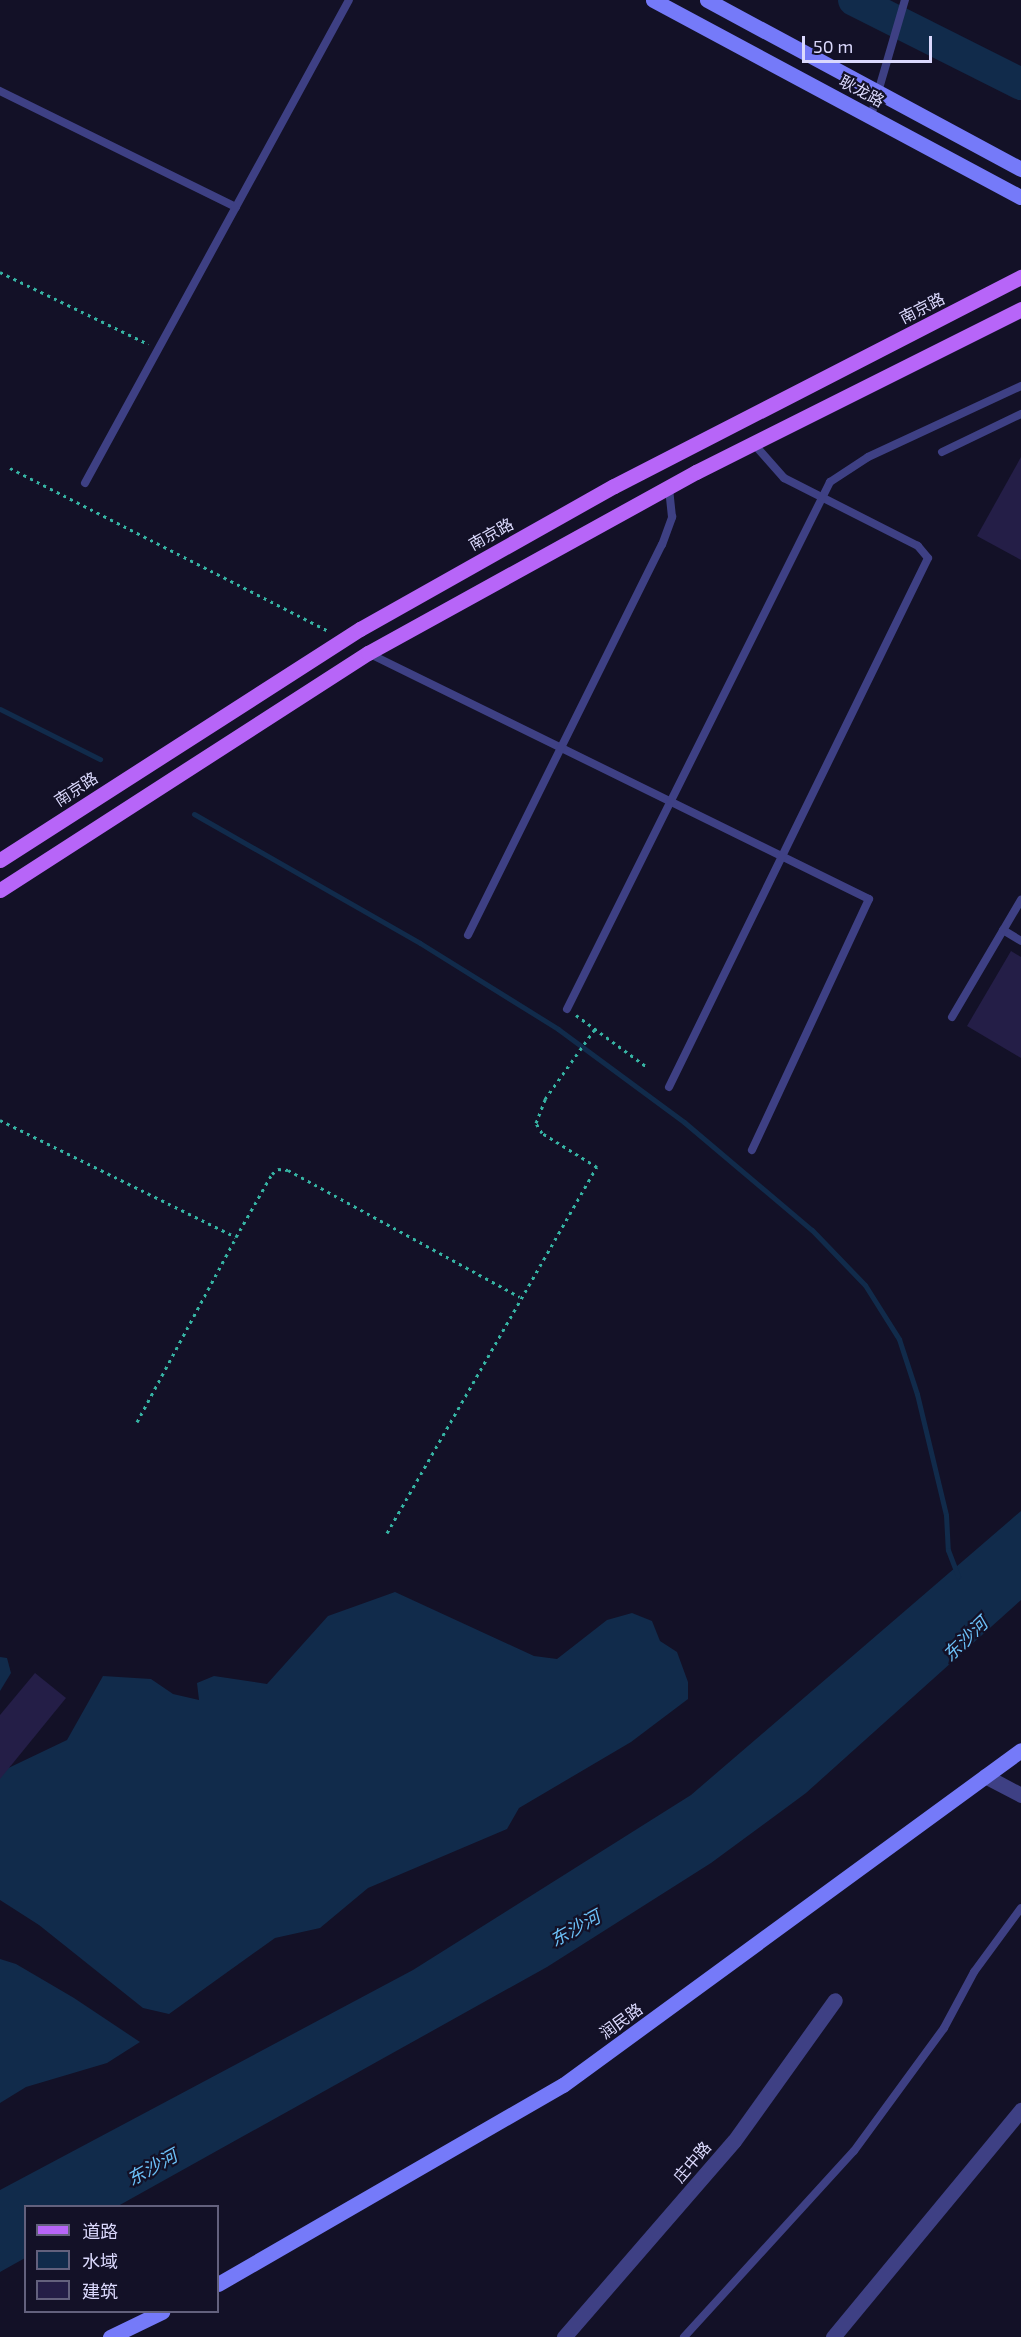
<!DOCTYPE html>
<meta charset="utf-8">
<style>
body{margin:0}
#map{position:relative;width:1021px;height:2337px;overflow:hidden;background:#131127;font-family:"Exo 2","Noto Sans SC",sans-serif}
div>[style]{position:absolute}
.water>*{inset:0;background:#112b4b}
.stream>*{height:5px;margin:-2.5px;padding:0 2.5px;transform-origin:2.5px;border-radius:2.5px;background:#112b4b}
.river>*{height:32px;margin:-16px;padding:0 16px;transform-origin:16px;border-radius:16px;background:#112b4b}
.building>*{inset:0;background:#241e47}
.path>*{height:3px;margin-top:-1.5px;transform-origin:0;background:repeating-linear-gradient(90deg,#36b4a4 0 3px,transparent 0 7.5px)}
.lane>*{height:8px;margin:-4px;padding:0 4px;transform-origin:4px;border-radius:4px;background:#3e4084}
.street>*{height:15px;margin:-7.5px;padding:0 7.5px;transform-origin:7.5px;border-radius:7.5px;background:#3e4084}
.secondary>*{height:15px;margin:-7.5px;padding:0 7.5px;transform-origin:7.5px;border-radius:7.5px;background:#757af9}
.primary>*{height:15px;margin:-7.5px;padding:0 7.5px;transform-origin:7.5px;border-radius:7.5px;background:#b765f8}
span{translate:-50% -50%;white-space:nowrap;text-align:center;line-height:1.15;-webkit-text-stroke:4.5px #131127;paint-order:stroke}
.street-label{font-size:16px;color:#dbd9fd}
.water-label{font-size:18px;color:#6cc1f8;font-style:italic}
.legend{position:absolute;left:24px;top:2205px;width:195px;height:108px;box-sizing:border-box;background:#131127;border:2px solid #63617d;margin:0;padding:8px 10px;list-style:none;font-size:18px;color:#dbd9fd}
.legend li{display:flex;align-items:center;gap:12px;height:30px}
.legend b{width:30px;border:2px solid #63617d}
.scale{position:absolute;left:802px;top:36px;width:130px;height:27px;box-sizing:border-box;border:3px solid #dbd9fd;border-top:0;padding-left:8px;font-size:18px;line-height:21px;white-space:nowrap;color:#dbd9fd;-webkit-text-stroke:4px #131127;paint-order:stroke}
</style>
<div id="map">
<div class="water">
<div style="clip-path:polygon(1021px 1511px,1021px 1600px,806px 1793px,711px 1863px,547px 1967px,118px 2206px,26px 2206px,25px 2258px,0 2272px,0 2190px,413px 1970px,691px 1795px)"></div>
<div style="clip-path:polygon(395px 1592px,534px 1656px,557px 1659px,607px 1620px,632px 1613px,652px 1621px,660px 1641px,677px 1652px,688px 1682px,688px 1699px,631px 1742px,519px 1808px,507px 1829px,368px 1888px,320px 1928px,275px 1938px,169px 2014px,143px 2008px,39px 1925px,0 1900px,0 1772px,67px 1740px,103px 1676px,151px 1679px,173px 1694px,199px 1700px,197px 1683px,214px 1676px,267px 1684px,328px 1616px)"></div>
<div style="clip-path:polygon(0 1657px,7px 1658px,11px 1673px,0 1691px)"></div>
<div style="clip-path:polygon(0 1959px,16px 1964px,74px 1998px,140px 2042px,107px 2063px,26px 2087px,0 2103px)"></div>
</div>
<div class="stream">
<div style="left:0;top:709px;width:112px;rotate:26.6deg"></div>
<div style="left:194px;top:814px;width:260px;rotate:29.7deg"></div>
<div style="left:420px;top:943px;width:163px;rotate:31.9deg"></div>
<div style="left:558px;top:1029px;width:157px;rotate:36.4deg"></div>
<div style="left:684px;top:1122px;width:167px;rotate:40.2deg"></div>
<div style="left:812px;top:1230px;width:76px;rotate:46.1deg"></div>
<div style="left:865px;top:1285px;width:64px;rotate:57.8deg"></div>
<div style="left:899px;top:1339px;width:58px;rotate:71.9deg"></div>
<div style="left:917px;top:1394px;width:124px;rotate:76.5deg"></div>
<div style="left:946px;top:1515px;width:35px;rotate:87deg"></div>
<div style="left:948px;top:1550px;width:28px;rotate:69deg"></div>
</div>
<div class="river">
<div style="left:854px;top:0;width:187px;rotate:26.7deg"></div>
</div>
<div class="building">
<div style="clip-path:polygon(1021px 457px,1021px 560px,977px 536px)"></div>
<div style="clip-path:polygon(1011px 951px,1021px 957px,1021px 1058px,967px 1026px)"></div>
<div style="clip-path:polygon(35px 1673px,66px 1698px,0 1779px,0 1715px)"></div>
</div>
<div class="path">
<div style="left:0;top:272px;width:165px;rotate:25.9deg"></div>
<div style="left:10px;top:468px;width:358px;rotate:27.1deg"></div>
<div style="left:576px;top:1015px;width:88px;rotate:36.2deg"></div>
<div style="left:0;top:1120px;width:263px;rotate:26.4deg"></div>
<div style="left:137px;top:1422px;width:210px;rotate:-61.8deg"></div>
<div style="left:236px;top:1237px;width:73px;rotate:-60.3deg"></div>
<div style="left:272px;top:1174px;width:8px;rotate:-40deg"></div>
<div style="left:278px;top:1169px;width:10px;rotate:6deg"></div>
<div style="left:288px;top:1170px;width:264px;rotate:28.7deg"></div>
<div style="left:387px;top:1533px;width:422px;rotate:-60.2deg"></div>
<div style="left:597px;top:1167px;width:65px;rotate:-148.3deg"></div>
<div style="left:542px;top:1133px;width:12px;rotate:-121deg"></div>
<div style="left:536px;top:1123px;width:26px;rotate:-69deg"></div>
<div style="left:545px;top:1099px;width:86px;rotate:-54.5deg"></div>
</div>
<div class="lane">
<div style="left:0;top:91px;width:263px;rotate:26.2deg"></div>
<div style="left:871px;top:116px;width:121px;rotate:-73.7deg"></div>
<div style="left:942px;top:452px;width:88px;rotate:-25.7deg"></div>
<div style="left:85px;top:483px;width:550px;rotate:-61.34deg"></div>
<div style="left:370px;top:654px;width:556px;rotate:26.15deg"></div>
<div style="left:869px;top:899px;width:277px;rotate:115deg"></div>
<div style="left:1003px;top:930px;width:21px;rotate:31deg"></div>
<div style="left:468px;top:935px;width:436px;rotate:-63.6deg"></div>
<div style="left:662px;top:545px;width:30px;rotate:-70deg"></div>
<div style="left:672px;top:517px;width:30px;rotate:-96deg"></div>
<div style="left:567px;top:1009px;width:589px;rotate:-63.48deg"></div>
<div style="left:830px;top:482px;width:45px;rotate:-33.3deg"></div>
<div style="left:868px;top:457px;width:169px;rotate:-24.9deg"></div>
<div style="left:952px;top:1017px;width:136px;rotate:-59.5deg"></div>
<div style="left:669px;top:1087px;width:589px;rotate:-63.91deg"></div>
<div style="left:928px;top:558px;width:16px;rotate:-130deg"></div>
<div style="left:918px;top:546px;width:150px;rotate:-153.1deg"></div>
<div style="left:784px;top:478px;width:47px;rotate:-131.5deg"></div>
<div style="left:684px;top:2337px;width:252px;rotate:-47.6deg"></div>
<div style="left:854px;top:2151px;width:152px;rotate:-53.8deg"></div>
<div style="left:944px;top:2028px;width:64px;rotate:-61.8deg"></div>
<div style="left:974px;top:1972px;width:79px;rotate:-53.7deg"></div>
</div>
<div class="street">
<div style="left:985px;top:1776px;width:41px;rotate:27.8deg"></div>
<div style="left:564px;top:2337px;width:259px;rotate:-49.1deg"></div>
<div style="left:734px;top:2141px;width:173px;rotate:-54.4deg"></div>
<div style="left:833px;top:2337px;width:295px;rotate:-50.4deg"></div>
</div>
<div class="secondary">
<div style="left:653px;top:0;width:417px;rotate:28.2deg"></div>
<div style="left:707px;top:0;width:357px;rotate:28.3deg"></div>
<div style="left:218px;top:2284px;width:398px;rotate:-30deg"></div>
<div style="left:563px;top:2085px;width:567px;rotate:-36.18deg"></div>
<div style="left:110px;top:2337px;width:58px;rotate:-25.7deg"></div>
</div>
<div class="primary">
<div style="left:0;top:860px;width:428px;rotate:-32.7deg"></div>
<div style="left:360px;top:629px;width:291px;rotate:-29.4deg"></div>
<div style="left:614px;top:486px;width:458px;rotate:-27.2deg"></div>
<div style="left:0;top:890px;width:438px;rotate:-32.8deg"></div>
<div style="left:368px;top:653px;width:375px;rotate:-28.9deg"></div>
<div style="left:696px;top:472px;width:364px;rotate:-26.6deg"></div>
</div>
<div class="street-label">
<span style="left:862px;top:91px;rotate:28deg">耿龙路</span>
<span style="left:922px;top:308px;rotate:-27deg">南京路</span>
<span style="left:491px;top:534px;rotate:-29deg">南京路</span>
<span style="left:76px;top:789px;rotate:-33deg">南京路</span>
<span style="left:621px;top:2021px;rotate:-36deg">润民路</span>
<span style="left:692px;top:2162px;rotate:-49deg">庄中路</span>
</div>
<div class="water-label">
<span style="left:965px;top:1639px;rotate:-44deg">东沙河</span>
<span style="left:575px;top:1928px;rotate:-29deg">东沙河</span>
<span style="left:152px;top:2167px;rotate:-29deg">东沙河</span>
</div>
<ul class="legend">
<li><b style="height:8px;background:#b765f8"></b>道路</li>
<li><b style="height:16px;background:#112b4b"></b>水域</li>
<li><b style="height:16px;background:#241e47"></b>建筑</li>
</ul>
<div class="scale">50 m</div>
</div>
